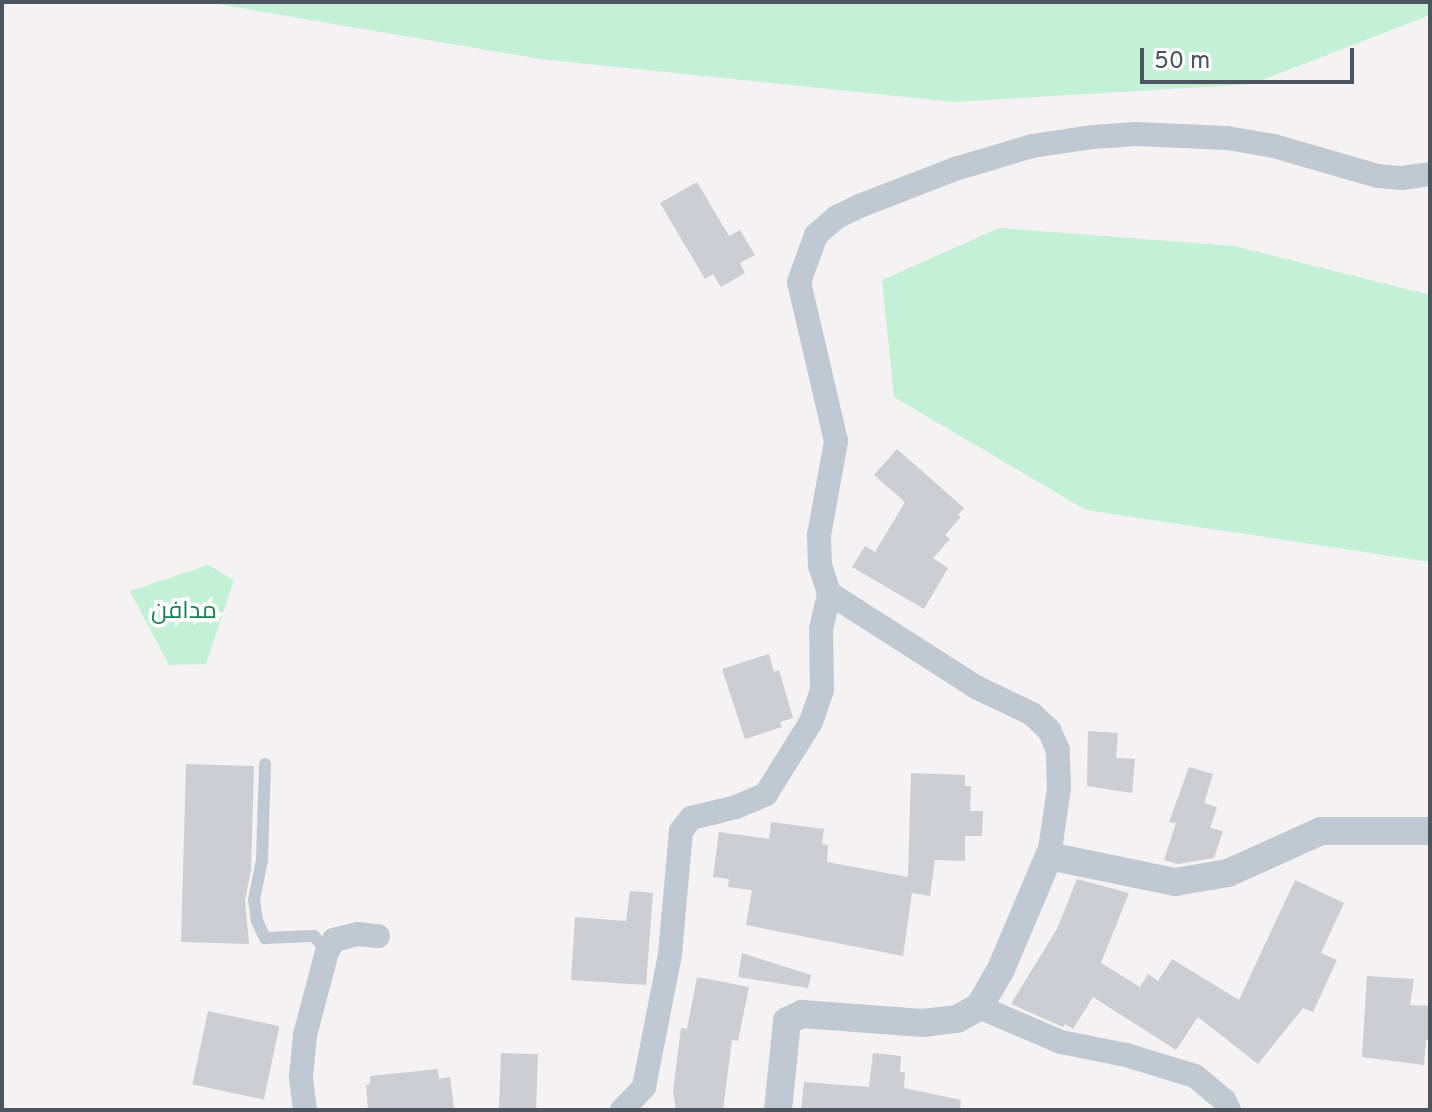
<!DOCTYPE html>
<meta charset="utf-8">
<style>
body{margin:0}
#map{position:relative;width:1432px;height:1112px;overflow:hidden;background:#f4f2f2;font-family:Overpass,Cairo,sans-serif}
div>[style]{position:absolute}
.green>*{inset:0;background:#c3f0d6}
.building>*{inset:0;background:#ccced4;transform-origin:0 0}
.service>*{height:12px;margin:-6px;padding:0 6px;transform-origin:6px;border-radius:6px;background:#c0c9d1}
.minor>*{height:24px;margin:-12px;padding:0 12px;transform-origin:12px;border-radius:12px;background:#c0c9d1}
.tertiary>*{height:28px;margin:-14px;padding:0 14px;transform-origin:14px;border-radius:14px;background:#c0c9d1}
span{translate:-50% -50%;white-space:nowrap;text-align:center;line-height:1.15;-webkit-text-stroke:7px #fff;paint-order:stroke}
.park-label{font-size:24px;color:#1a8251}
.frame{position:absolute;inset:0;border:4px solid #4a5560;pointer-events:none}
.scale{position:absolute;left:1140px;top:48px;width:214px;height:36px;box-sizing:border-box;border:4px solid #4a5560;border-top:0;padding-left:10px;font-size:24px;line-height:28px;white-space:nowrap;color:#4a5560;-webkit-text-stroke:6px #fff;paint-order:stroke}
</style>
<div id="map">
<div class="green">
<div style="clip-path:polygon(206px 2px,1430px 2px,1430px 15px,1252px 84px,954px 102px,540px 59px)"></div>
<div style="clip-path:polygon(999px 228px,1234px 246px,1430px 295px,1430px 562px,1086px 510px,894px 397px,882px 280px)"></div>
<div style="clip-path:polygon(208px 565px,234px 580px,206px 664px,169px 665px,130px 591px)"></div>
</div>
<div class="building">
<div style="clip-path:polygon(697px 182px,729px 236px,740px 230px,755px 255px,740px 263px,745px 273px,721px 287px,713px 274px,705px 279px,660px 203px)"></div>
<div style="clip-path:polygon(897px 449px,964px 508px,958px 515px,961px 517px,945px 535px,950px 539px,933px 558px,948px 568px,924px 609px,852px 567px,865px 546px,875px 552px,905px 502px,874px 475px)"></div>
<div style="clip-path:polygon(769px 654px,774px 672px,779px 670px,793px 718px,780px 722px,782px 727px,745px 739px,722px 669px)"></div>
<div style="clip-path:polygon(1088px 731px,1118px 733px,1116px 758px,1135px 759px,1132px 793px,1087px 786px)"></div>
<div style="clip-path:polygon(186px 764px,254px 766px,251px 870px,245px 901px,249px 944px,181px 942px)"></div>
<div style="clip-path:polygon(1189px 767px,1213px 774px,1204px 803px,1217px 807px,1210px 828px,1223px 831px,1214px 858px,1178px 864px,1164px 860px,1176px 823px,1169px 822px)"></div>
<div style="clip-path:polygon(911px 773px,965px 775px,965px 786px,971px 786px,970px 811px,983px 811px,982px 836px,965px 836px,965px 861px,935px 860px,930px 896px,912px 893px,903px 956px,746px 925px,752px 890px,728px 887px,729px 879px,713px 877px,719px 832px,769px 839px,771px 822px,824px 829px,822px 844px,828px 845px,827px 862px,908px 877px)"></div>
<div style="clip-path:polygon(1077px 879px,1129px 893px,1101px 963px,1140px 987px,1148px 974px,1158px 981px,1172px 959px,1239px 1000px,1295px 880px,1344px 903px,1321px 953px,1337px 960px,1313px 1012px,1303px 1008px,1258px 1064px,1198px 1017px,1176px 1050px,1093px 997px,1073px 1029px,1065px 1024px,1063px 1027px,1011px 1004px,1057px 929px)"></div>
<div style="clip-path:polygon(630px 891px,653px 893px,646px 985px,571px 980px,575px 917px,626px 921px)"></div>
<div style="clip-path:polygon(742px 953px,811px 975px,808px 988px,738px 977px)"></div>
<div style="clip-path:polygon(1367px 976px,1414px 979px,1410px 1005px,1430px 1006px,1430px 1040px,1426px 1040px,1424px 1065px,1362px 1057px)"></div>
<div style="clip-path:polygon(697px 977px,749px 987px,738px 1041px,732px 1040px,723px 1110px,676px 1110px,673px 1091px,681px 1028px,687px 1029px)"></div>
<div style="left:208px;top:1011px;width:73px;height:75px;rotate:12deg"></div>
<div style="left:501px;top:1053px;width:37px;height:57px;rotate:2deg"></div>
<div style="clip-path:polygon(873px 1053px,901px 1056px,900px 1072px,905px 1072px,904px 1088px,961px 1100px,960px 1110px,801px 1110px,804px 1082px,869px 1087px)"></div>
<div style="clip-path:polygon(438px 1069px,439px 1079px,450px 1077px,454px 1108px,368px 1110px,366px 1085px,370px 1084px,370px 1076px)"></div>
</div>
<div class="service">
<div style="left:265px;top:764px;width:96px;rotate:91.8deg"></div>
<div style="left:262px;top:860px;width:41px;rotate:101.3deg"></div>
<div style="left:254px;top:900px;width:21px;rotate:82deg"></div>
<div style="left:257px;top:921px;width:19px;rotate:65deg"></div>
<div style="left:265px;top:938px;width:49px;rotate:-2.3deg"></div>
<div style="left:314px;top:936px;width:21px;rotate:51deg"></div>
</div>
<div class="minor">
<div style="left:1049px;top:856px;width:69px;rotate:-81.6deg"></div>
<div style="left:1059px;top:788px;width:38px;rotate:-92deg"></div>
<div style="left:1058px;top:750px;width:22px;rotate:-114deg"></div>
<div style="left:1049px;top:730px;width:23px;rotate:-137deg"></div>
<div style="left:1032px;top:714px;width:62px;rotate:-154.3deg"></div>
<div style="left:976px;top:687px;width:174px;rotate:-147.4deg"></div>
<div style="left:829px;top:593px;width:28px;rotate:-108deg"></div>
<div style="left:820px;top:566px;width:31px;rotate:-92deg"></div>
<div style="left:819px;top:535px;width:96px;rotate:-79.7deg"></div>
<div style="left:836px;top:441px;width:163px;rotate:-103.1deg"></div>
<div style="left:799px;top:282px;width:50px;rotate:-70.1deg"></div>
<div style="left:816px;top:235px;width:28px;rotate:-41deg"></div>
<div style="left:837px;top:217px;width:28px;rotate:-26deg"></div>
<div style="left:862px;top:205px;width:100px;rotate:-21.2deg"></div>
<div style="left:955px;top:169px;width:80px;rotate:-16.6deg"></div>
<div style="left:1032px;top:146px;width:62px;rotate:-8.4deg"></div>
<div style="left:1093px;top:137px;width:43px;rotate:-4deg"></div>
<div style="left:1136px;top:134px;width:91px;rotate:2.5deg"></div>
<div style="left:1227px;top:138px;width:48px;rotate:9.7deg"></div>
<div style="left:1274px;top:146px;width:108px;rotate:16.1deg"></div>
<div style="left:1378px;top:176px;width:24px;rotate:5deg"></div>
<div style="left:1402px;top:178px;width:28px;rotate:-8deg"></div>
<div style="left:979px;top:1007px;width:89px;rotate:23.1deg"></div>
<div style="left:1061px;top:1042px;width:66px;rotate:11.3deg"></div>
<div style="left:1126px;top:1055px;width:72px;rotate:16.9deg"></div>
<div style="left:1195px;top:1076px;width:38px;rotate:40deg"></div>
<div style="left:1224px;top:1100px;width:11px;rotate:63deg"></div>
<div style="left:305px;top:1110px;width:34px;rotate:-97deg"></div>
<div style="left:301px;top:1076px;width:41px;rotate:-84.4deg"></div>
<div style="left:305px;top:1035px;width:86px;rotate:-75.2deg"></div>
<div style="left:327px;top:952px;width:14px;rotate:-60deg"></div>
<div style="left:334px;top:940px;width:25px;rotate:-14deg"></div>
<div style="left:358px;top:934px;width:20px;rotate:6deg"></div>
<div style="left:622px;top:1110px;width:32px;rotate:-46deg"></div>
<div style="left:644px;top:1087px;width:136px;rotate:-78.9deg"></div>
<div style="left:670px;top:954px;width:123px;rotate:-84.9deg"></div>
<div style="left:681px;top:831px;width:16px;rotate:-52deg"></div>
<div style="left:691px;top:818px;width:46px;rotate:-13.7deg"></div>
<div style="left:736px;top:807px;width:33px;rotate:-23deg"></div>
<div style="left:766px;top:794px;width:85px;rotate:-58deg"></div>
<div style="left:811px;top:722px;width:34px;rotate:-71deg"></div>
<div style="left:822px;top:690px;width:61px;rotate:-90.9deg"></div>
<div style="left:821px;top:629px;width:37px;rotate:-77deg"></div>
</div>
<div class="tertiary">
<div style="left:778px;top:1110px;width:89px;rotate:-84.2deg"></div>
<div style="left:787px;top:1021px;width:17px;rotate:-25deg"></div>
<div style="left:802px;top:1014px;width:121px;rotate:4.3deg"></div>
<div style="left:923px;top:1023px;width:34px;rotate:-7deg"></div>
<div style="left:957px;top:1019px;width:25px;rotate:-29deg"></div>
<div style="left:979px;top:1007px;width:44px;rotate:-59.9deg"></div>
<div style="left:1001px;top:969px;width:123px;rotate:-67deg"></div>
<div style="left:1049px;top:856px;width:129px;rotate:11.7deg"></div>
<div style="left:1175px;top:882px;width:54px;rotate:-9.6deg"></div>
<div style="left:1228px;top:873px;width:102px;rotate:-24.3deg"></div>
<div style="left:1321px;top:831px;width:109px"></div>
</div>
<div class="park-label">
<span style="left:184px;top:613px">مدافن</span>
</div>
<div class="frame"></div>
<div class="scale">50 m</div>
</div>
